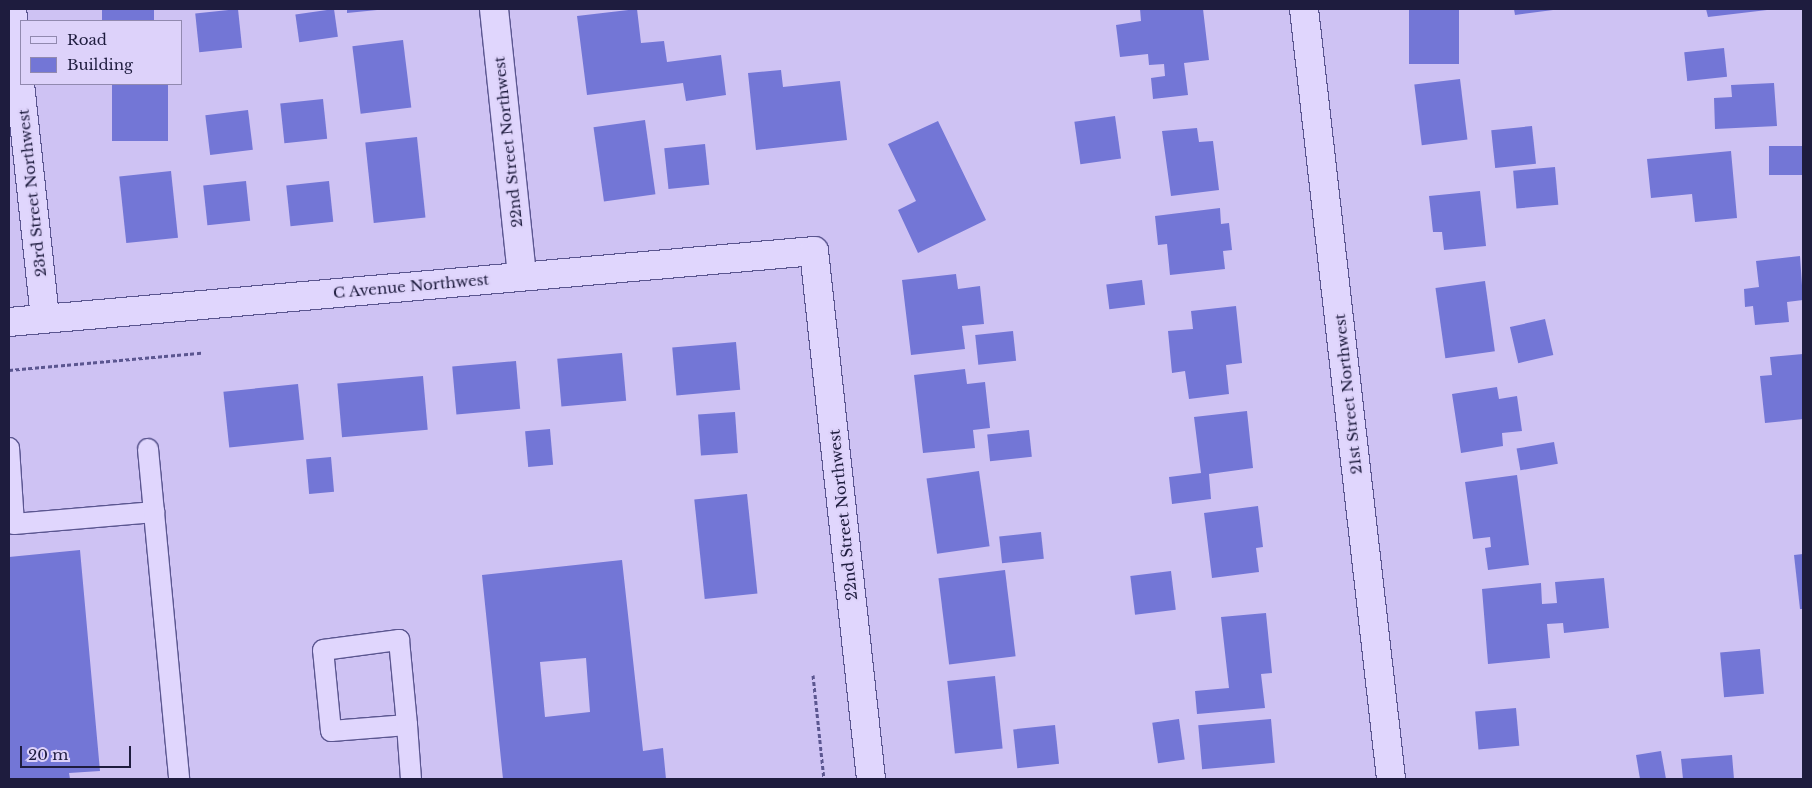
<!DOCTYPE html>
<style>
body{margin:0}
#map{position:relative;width:1812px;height:788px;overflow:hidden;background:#cec2f3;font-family:"Libre Baskerville",serif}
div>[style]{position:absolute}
.building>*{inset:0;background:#7376d6;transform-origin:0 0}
.path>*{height:3px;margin-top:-1.5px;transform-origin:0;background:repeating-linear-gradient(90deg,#5b5690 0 4px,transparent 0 6.5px)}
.roads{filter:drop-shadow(1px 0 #5b5690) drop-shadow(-1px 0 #5b5690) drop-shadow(0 1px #5b5690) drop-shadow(0 -1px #5b5690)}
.lane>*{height:20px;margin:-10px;padding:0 10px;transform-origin:10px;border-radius:10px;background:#e0d6fd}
.street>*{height:28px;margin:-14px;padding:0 14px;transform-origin:14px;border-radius:14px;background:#e0d6fd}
span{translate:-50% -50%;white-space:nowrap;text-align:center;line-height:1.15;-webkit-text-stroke:4px #ddd2fa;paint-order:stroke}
.street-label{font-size:15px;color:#1e1c3e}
.frame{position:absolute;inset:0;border:10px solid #1e1c3e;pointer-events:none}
.legend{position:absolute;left:20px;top:20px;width:162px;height:65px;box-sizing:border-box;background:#ddd2fa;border:1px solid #9189af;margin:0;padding:6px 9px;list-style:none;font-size:15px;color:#1e1c3e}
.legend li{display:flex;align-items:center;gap:10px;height:25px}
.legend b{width:25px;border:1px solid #9189af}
.scale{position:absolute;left:20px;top:746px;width:111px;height:22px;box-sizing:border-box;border:2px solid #1e1c3e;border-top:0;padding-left:6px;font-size:15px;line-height:18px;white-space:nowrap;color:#1e1c3e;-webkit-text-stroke:4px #ddd2fa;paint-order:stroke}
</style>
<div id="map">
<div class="building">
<div style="left:102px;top:9px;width:52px;height:12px"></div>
<div style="left:238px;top:9px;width:39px;height:43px;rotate:84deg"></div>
<div style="left:334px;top:9px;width:28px;height:39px;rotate:82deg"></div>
<div style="clip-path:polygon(347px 9px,377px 9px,377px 10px,347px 13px)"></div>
<div style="clip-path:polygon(637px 9px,641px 43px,664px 41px,667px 62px,721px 55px,726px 95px,686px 101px,683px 83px,587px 95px,577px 16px)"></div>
<div style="clip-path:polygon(1140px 9px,1203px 9px,1209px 60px,1184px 63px,1188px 95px,1153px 99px,1151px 78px,1165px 76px,1164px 64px,1149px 65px,1148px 54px,1120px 57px,1116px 25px,1141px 21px)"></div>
<div style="left:1409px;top:9px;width:50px;height:55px"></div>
<div style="clip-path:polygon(1514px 9px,1553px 9px,1553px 10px,1515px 15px)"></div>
<div style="clip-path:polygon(1706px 9px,1767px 9px,1767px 10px,1708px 17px)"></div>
<div style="left:403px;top:40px;width:68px;height:51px;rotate:83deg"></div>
<div style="left:1724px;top:48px;width:29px;height:40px;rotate:84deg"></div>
<div style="clip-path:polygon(781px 70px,783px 87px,840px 81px,847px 140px,756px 150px,748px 73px)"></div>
<div style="left:1460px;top:79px;width:61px;height:46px;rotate:83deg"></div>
<div style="clip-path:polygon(1774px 83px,1777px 126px,1715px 129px,1714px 98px,1732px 97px,1731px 85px)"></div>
<div style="left:112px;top:84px;width:56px;height:57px"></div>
<div style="left:323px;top:99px;width:40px;height:43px;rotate:84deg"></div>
<div style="left:248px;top:110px;width:40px;height:43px;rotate:83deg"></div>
<div style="left:1115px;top:116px;width:43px;height:41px;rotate:82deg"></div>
<div style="left:645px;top:120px;width:75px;height:52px;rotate:82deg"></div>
<div style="clip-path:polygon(938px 121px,986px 220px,918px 253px,898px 210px,916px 201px,888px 144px)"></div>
<div style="left:1532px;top:126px;width:38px;height:41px;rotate:84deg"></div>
<div style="clip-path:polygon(1197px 128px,1199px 142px,1213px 141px,1219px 190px,1171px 196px,1162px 131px)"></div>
<div style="left:417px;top:137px;width:81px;height:52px;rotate:84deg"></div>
<div style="left:705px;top:144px;width:41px;height:41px;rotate:84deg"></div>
<div style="left:1803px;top:146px;width:29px;height:34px;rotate:90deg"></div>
<div style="clip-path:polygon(1731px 151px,1737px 218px,1695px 222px,1692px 194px,1651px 198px,1647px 159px)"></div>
<div style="left:1555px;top:167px;width:38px;height:42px;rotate:85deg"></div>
<div style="left:171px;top:171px;width:67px;height:52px;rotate:84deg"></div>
<div style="left:246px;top:181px;width:40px;height:43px;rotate:84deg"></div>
<div style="left:329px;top:181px;width:41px;height:43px;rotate:84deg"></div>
<div style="clip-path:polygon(1480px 191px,1486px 246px,1444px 250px,1442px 232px,1433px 232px,1429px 196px)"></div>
<div style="clip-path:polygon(1220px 208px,1221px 224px,1229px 223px,1232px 250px,1223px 251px,1225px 269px,1170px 275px,1167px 244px,1158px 245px,1155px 216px)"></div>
<div style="clip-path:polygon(1800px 256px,1803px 300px,1787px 302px,1789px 322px,1755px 325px,1753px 306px,1745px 307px,1744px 289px,1759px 287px,1756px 261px)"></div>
<div style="clip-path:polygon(956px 274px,958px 289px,980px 286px,984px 324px,962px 326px,965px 349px,911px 355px,902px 280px)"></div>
<div style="left:1142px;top:280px;width:25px;height:36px;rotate:83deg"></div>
<div style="left:1485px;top:281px;width:71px;height:50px;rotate:82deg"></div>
<div style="clip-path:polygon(1236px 306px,1242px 363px,1226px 365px,1229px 394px,1189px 399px,1185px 371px,1172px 373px,1168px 331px,1193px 329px,1191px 311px)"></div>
<div style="left:1545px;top:319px;width:37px;height:36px;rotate:77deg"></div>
<div style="left:1013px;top:331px;width:30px;height:38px;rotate:84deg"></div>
<div style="left:736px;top:342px;width:48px;height:64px;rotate:85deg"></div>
<div style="left:622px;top:353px;width:48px;height:65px;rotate:85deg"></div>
<div style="clip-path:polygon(1803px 354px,1803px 419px,1765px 423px,1760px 376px,1772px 375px,1770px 357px)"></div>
<div style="left:516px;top:361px;width:48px;height:64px;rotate:85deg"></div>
<div style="clip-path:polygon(965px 369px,967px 384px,985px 382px,990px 428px,973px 430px,975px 448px,923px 453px,914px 375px)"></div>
<div style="left:423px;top:376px;width:54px;height:86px;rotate:85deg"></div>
<div style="left:298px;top:384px;width:56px;height:75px;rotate:84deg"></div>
<div style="clip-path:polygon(1497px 387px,1499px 399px,1517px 396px,1522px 431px,1502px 433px,1503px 446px,1461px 453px,1452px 394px)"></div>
<div style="clip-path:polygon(1247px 411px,1253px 468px,1209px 474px,1211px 499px,1172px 504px,1169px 477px,1201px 473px,1194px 417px)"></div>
<div style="left:735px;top:412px;width:41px;height:37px;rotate:86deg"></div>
<div style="left:550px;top:429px;width:36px;height:25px;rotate:85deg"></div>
<div style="left:1029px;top:430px;width:27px;height:42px;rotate:84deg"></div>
<div style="left:1554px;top:442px;width:22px;height:38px;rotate:80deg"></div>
<div style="left:331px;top:457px;width:35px;height:25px;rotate:85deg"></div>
<div style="left:979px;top:471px;width:76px;height:53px;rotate:82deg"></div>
<div style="clip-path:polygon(1517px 475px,1529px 565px,1488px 570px,1485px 548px,1491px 547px,1490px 537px,1473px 539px,1465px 482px)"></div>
<div style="left:747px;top:494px;width:100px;height:53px;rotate:84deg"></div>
<div style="clip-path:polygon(1258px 506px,1263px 547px,1256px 548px,1259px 572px,1212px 578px,1204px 513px)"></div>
<div style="left:1041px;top:532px;width:27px;height:42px;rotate:84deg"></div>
<div style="clip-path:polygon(80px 550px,100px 771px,69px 773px,70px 779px,9px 779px,9px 557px)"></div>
<div style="clip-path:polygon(1803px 554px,1803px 609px,1800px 609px,1794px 555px)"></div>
<div style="clip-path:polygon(evenodd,622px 560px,643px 751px,663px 748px,666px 779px,503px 779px,482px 575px,622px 560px,586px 658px,590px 712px,545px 717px,540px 662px,586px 658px)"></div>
<div style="left:1005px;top:570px;width:87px;height:67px;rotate:83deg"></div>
<div style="left:1171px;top:571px;width:39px;height:41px;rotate:83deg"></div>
<div style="clip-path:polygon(1604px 578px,1609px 628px,1564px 633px,1563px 623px,1547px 624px,1550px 658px,1488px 664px,1482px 589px,1541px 583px,1542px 604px,1557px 603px,1555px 582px)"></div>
<div style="clip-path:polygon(1266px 613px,1272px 673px,1261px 674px,1265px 708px,1197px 714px,1195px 691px,1229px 688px,1221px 617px)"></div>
<div style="left:1760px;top:649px;width:45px;height:40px;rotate:85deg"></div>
<div style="left:995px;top:676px;width:73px;height:48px;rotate:84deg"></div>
<div style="left:1516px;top:708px;width:38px;height:41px;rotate:85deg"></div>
<div style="left:1179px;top:719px;width:41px;height:27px;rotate:82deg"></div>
<div style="left:1271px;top:719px;width:44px;height:73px;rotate:85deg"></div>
<div style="left:1055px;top:725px;width:39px;height:42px;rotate:84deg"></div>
<div style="clip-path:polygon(1661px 751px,1666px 779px,1640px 779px,1636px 755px)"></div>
<div style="clip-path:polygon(1732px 755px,1734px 779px,1683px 779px,1681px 759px)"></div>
</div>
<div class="path">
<div style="left:9px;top:370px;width:193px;rotate:-5.1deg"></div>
<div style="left:813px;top:675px;width:105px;rotate:84deg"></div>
</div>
<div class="roads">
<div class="lane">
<div style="left:9px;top:448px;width:76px;rotate:86.2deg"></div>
<div style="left:14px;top:524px;width:141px;rotate:-4.9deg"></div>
<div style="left:148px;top:449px;width:331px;rotate:84.6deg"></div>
<div style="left:407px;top:725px;width:76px;rotate:175.5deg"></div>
<div style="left:331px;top:731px;width:81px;rotate:-95.6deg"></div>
<div style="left:323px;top:650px;width:77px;rotate:-7.5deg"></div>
<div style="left:399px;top:640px;width:85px;rotate:84.6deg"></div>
<div style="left:407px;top:725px;width:54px;rotate:85.8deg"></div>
</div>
<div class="street">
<div style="left:12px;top:9px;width:311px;rotate:83.9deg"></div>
<div style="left:494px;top:9px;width:268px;rotate:84deg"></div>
<div style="left:1304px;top:9px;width:775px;rotate:83.55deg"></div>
<div style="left:9px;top:322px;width:808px;rotate:-5.04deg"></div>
<div style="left:814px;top:251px;width:531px;rotate:83.84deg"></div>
</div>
</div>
<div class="street-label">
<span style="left:508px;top:142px;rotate:-96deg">22nd Street Northwest</span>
<span style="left:32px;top:193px;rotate:-96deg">23rd Street Northwest</span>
<span style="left:411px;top:286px;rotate:-5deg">C Avenue Northwest</span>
<span style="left:1348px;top:394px;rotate:-96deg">21st Street Northwest</span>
<span style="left:843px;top:515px;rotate:-96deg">22nd Street Northwest</span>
</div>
<div class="frame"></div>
<ul class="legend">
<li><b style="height:6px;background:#e0d6fd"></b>Road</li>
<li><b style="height:14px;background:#7376d6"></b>Building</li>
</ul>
<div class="scale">20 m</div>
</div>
